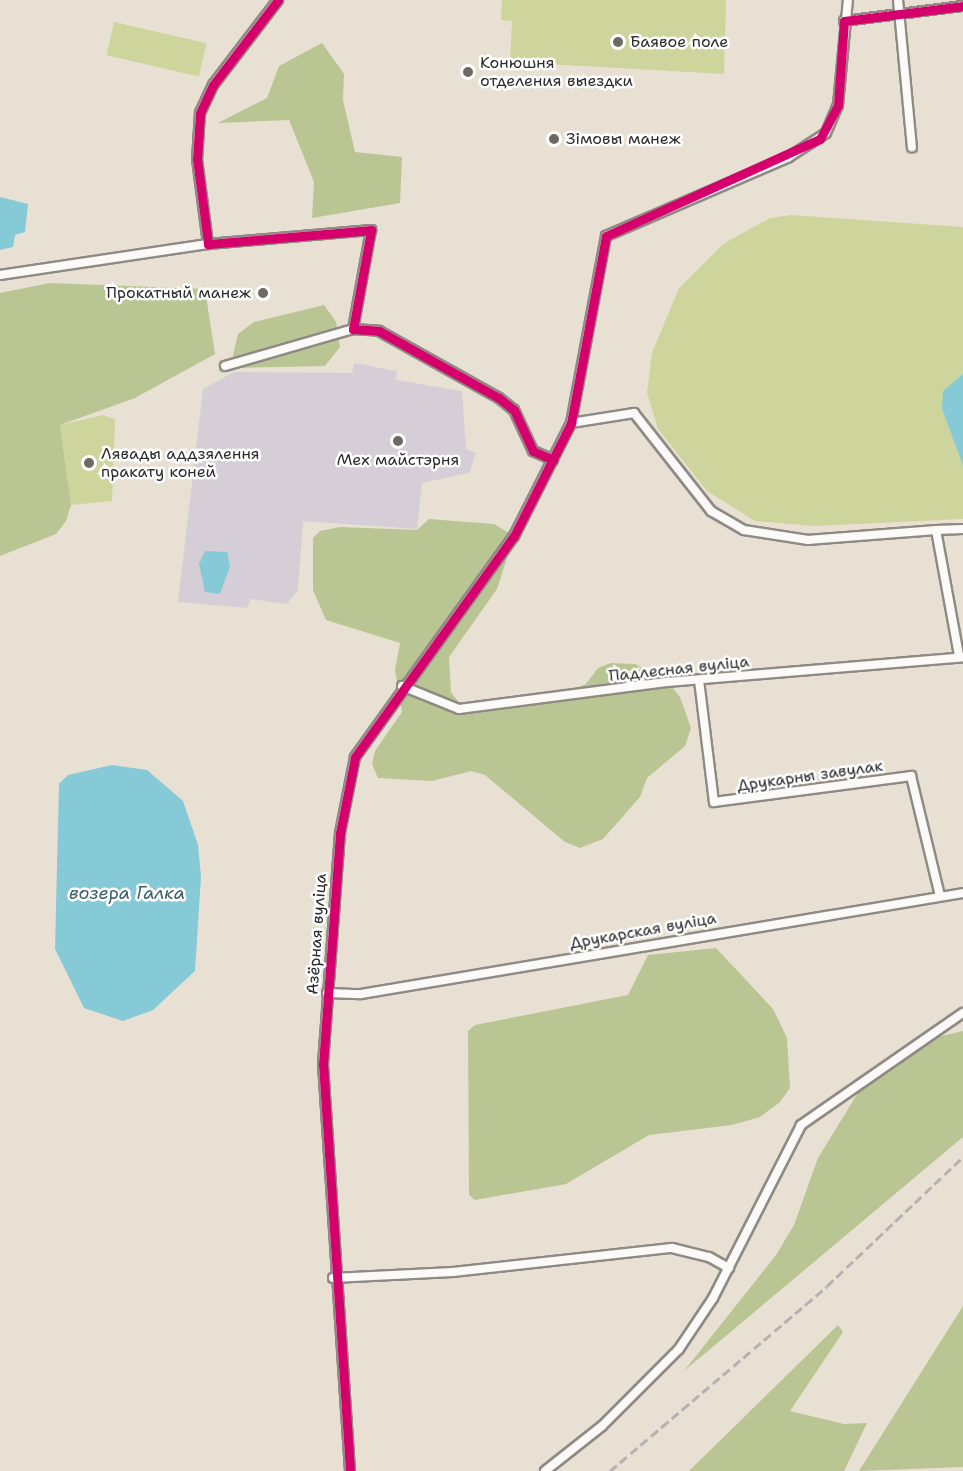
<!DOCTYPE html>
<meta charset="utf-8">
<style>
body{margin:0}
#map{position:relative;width:963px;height:1471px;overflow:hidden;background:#e8e0d2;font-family:"Shantell Sans",sans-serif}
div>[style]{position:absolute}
.industrial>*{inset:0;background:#d5ced6}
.green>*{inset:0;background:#ced59c;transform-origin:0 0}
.forest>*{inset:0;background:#b9c694}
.water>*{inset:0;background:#85cad6}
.roads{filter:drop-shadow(2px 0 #8f8b84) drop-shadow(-2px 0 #8f8b84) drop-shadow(0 2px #8f8b84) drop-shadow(0 -2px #8f8b84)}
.street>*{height:8px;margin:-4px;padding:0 4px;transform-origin:4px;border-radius:4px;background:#fcfaf8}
.rail>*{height:3px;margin-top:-1.5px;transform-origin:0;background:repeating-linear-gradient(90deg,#b3b2b0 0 9px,transparent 0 13.5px)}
.cycleway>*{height:9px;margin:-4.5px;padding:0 4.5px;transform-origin:4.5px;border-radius:4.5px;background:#d6006c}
.dots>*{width:16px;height:16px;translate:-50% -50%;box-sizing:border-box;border:3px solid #fff;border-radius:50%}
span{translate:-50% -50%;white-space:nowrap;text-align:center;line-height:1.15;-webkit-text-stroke:5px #fff;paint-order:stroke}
.poi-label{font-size:16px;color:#2b2b2b}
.left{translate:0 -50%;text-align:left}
.right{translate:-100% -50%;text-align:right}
.street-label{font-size:16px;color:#2b2b2b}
.water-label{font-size:18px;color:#3b6067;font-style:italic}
</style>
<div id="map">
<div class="industrial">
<div style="clip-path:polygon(354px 363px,397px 371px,396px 380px,462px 391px,466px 449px,476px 453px,469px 473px,422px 483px,417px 529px,303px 521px,298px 590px,287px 604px,251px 599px,247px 608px,178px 602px,203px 389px,234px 372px,352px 373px)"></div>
</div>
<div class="green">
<div style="clip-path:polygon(502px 0,726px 0,724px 74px,510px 62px,512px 21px,501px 20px)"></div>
<div style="left:114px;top:22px;width:95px;height:34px;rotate:13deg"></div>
<div style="clip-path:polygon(791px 215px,963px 227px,963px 519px,814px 526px,755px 521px,707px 491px,658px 429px,647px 393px,652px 353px,679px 288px,723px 244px,770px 218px)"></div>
<div style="clip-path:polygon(103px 415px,115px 419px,112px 501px,71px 505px,60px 425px)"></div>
</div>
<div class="forest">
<div style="clip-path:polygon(322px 43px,344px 74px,343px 100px,355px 152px,402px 157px,400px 203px,312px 218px,314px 182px,289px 120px,218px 123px,267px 98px,279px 66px)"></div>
<div style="clip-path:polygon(50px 283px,205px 289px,215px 354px,135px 398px,60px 425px,71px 505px,66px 521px,56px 534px,0 556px,0 293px)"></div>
<div style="clip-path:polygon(324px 305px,336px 322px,340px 347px,325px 366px,230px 368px,238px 334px,254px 322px)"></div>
<div style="clip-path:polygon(429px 519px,494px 524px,514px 536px,497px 589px,449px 657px,451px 692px,462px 707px,546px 700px,586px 684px,598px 668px,611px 663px,635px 664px,668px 682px,680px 697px,691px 728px,685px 746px,647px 778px,640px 797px,603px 839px,580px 848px,565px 842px,485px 775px,471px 771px,432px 781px,378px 778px,372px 764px,375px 751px,402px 712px,395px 670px,400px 643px,326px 620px,313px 590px,313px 538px,320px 531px,340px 527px,417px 530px)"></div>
<div style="clip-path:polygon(716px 948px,773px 1009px,787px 1038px,790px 1088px,779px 1103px,760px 1117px,732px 1125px,649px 1135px,566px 1184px,475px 1200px,469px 1195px,468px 1031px,475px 1025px,628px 995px,648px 955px)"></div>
<div style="clip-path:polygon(963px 1031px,963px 1137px,684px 1371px,776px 1255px,794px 1225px,818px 1158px,872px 1070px,924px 1040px)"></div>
<div style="clip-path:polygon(963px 1306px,963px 1467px,859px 1471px,898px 1409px)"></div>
<div style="clip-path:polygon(838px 1325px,843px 1332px,790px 1411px,844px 1424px,867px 1423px,844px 1471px,689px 1471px)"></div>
</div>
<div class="water">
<div style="clip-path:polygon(0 197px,28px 204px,25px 232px,15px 235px,13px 247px,0 250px)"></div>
<div style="clip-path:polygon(963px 374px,963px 465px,942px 409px,943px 391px)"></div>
<div style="clip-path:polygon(205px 551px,227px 552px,230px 566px,220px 594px,205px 592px,199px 564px)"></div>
<div style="clip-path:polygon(112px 765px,147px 770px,183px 801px,198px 845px,201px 877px,195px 971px,153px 1010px,123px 1021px,84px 1008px,55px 949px,59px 784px,68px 775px)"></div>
</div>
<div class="roads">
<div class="street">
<div style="left:278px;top:0;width:107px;rotate:127.4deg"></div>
<div style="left:213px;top:85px;width:31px;rotate:115deg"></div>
<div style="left:200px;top:113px;width:46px;rotate:93.7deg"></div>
<div style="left:197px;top:159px;width:86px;rotate:82.6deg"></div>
<div style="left:208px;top:244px;width:164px;rotate:-4.9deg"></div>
<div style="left:371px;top:230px;width:101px;rotate:100.3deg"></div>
<div style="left:353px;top:329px;width:26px;rotate:4deg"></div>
<div style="left:379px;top:331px;width:137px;rotate:29.2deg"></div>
<div style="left:499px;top:398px;width:19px;rotate:39deg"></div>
<div style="left:514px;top:410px;width:45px;rotate:65.1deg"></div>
<div style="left:533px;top:451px;width:22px;rotate:24deg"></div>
<div style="left:898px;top:0;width:148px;rotate:84.6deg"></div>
<div style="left:844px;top:21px;width:120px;rotate:-7.2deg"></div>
<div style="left:0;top:275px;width:210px;rotate:-8.5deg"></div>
<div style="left:225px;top:366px;width:133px;rotate:-16.1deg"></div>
<div style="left:571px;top:423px;width:64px;rotate:-9deg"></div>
<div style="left:634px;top:413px;width:125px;rotate:51.8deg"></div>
<div style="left:711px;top:511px;width:38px;rotate:30deg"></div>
<div style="left:744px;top:530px;width:65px;rotate:8.9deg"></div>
<div style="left:808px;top:540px;width:128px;rotate:-4.5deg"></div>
<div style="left:936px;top:530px;width:127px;rotate:79.6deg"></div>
<div style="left:936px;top:530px;width:27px;rotate:-2deg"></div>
<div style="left:699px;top:680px;width:123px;rotate:83deg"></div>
<div style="left:714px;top:802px;width:199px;rotate:-7.5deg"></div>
<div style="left:911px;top:776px;width:123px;rotate:76.4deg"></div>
<div style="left:402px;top:686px;width:61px;rotate:22deg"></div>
<div style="left:459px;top:709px;width:211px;rotate:-7.4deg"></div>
<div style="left:668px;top:682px;width:296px;rotate:-4.8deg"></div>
<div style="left:327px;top:993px;width:34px;rotate:2deg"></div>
<div style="left:361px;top:994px;width:610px;rotate:-9.52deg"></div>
<div style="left:333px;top:1278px;width:120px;rotate:-2.9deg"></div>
<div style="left:453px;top:1272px;width:220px;rotate:-6.3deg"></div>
<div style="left:672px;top:1248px;width:38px;rotate:14deg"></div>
<div style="left:709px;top:1257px;width:23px;rotate:29deg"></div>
<div style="left:350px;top:1471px;width:408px;rotate:-93.8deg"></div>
<div style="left:323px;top:1064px;width:232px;rotate:-85.8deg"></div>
<div style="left:340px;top:833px;width:77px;rotate:-78.8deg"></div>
<div style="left:355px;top:757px;width:272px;rotate:-54.3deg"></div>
<div style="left:514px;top:536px;width:127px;rotate:-63.2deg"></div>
<div style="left:571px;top:423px;width:190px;rotate:-79.4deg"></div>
<div style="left:606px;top:236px;width:199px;rotate:-23.3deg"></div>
<div style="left:789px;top:157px;width:44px;rotate:-33deg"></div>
<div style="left:826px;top:133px;width:30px;rotate:-67deg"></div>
<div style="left:838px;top:105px;width:105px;rotate:-84.6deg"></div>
<div style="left:545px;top:1471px;width:73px;rotate:-38.3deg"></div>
<div style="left:602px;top:1426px;width:109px;rotate:-45deg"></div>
<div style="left:679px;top:1349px;width:61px;rotate:-56.3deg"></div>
<div style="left:713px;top:1298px;width:194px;rotate:-63deg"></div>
<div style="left:801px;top:1125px;width:197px;rotate:-34.7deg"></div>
</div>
</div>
<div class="rail">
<div style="left:610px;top:1471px;width:285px;rotate:-40.4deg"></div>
<div style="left:827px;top:1286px;width:187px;rotate:-43.5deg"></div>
</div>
<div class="cycleway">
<div style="left:278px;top:0;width:107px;rotate:127.4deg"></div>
<div style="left:213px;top:85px;width:31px;rotate:115deg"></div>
<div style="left:200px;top:113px;width:46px;rotate:93.7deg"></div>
<div style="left:197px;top:159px;width:86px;rotate:82.6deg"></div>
<div style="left:208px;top:244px;width:164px;rotate:-4.9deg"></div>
<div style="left:371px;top:230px;width:101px;rotate:100.3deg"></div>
<div style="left:353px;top:329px;width:26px;rotate:4deg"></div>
<div style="left:379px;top:331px;width:137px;rotate:29.2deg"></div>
<div style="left:499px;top:398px;width:19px;rotate:39deg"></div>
<div style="left:514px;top:410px;width:45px;rotate:65.1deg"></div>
<div style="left:533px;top:451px;width:22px;rotate:24deg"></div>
<div style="left:350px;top:1471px;width:408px;rotate:-93.8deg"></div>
<div style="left:323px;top:1064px;width:232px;rotate:-85.8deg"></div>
<div style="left:340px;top:833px;width:77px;rotate:-78.8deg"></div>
<div style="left:355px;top:757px;width:272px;rotate:-54.3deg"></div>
<div style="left:514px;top:536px;width:127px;rotate:-63.2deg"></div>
<div style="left:571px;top:423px;width:190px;rotate:-79.4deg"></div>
<div style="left:606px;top:236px;width:235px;rotate:-24.4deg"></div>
<div style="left:820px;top:139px;width:38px;rotate:-62deg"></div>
<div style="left:838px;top:105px;width:84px;rotate:-85.9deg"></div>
<div style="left:844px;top:21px;width:120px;rotate:-7.2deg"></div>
</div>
<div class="dots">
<div style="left:618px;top:42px;background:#6d6a65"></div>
<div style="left:468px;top:72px;background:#6d6a65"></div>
<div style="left:554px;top:139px;background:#6d6a65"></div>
<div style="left:263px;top:293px;background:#6d6a65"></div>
<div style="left:398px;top:441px;background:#6d6a65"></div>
<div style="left:89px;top:463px;background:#6d6a65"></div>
</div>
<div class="poi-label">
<span class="left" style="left:630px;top:42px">Баявое поле</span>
<span class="left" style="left:480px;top:72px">Конюшня<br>отделения выездки</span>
<span class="left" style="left:566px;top:139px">Зімовы манеж</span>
<span class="right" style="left:251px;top:293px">Прокатный манеж</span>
<span class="left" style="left:101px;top:463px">Лявады аддзялення<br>пракату коней</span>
<span style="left:398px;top:460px">Мех майстэрня</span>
</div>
<div class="street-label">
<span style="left:679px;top:669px;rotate:-6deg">Падлесная вуліца</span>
<span style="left:810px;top:776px;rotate:-8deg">Друкарны завулак</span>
<span style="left:643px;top:931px;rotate:-10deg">Друкарская вуліца</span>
<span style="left:317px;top:934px;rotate:-86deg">Азёрная вуліца</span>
</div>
<div class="water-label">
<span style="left:127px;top:893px">возера Галка</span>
</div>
</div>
